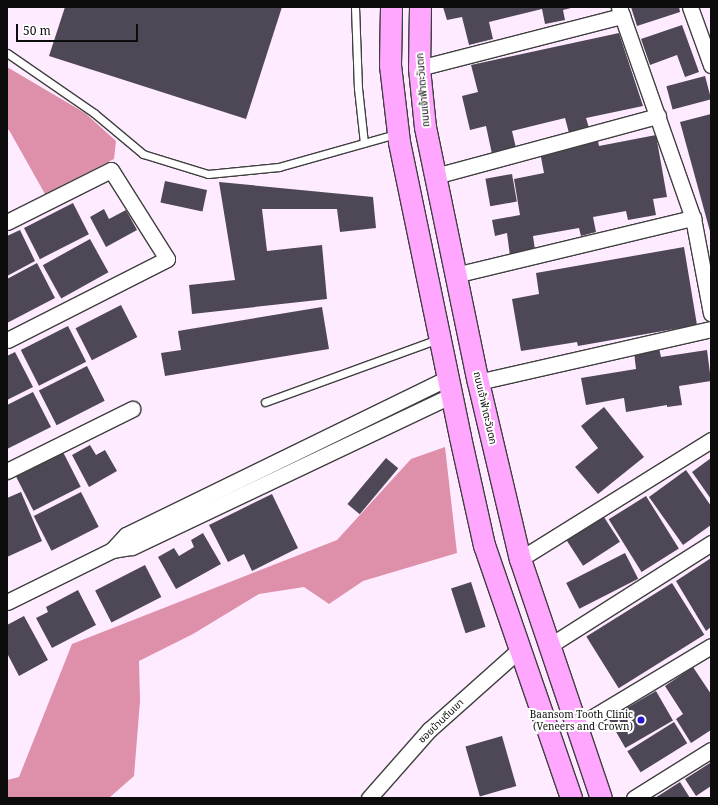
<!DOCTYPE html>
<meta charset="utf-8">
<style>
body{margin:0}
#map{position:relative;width:718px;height:805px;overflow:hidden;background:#feebff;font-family:"Noto Serif","Noto Sans Thai",serif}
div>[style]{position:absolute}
.forest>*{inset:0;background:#de8fa9}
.building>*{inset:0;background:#4e4755;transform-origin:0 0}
.roads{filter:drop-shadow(1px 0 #3f3f3f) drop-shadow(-1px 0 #3f3f3f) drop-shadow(0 1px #3f3f3f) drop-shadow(0 -1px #3f3f3f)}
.service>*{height:7px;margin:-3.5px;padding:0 3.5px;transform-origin:3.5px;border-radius:3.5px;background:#fff}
.minor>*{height:15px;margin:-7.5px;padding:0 7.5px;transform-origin:7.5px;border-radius:7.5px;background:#fff}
.secondary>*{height:21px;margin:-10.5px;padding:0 10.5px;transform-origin:10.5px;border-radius:10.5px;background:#ffa6fe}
.dots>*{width:11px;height:11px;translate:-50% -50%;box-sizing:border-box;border:2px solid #fff;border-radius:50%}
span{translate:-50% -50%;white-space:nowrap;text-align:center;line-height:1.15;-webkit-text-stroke:4px #fff;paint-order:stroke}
.street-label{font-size:10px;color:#0c0c0c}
.poi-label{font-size:10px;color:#0c0c0c}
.right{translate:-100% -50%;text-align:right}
.frame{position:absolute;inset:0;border:8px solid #0c0c0c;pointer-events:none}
.scale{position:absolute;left:16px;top:24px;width:122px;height:18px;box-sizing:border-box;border:2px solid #0c0c0c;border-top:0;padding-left:5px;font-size:12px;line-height:14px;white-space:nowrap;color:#0c0c0c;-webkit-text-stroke:3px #fff;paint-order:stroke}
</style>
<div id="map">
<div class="forest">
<div style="clip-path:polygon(7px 67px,85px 113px,116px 141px,114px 159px,45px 194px,9px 130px,7px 130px)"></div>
<div style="clip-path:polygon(445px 447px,457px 553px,363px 581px,329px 604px,304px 587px,259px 594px,193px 634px,139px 661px,140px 701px,134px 776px,109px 798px,7px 798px,7px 780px,19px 777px,72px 644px,337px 540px,411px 459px)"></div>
</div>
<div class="building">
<div style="clip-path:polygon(65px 7px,282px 7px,246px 119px,49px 56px)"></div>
<div style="clip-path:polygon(443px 7px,571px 7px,571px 8px,563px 10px,565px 20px,545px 24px,542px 9px,489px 22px,493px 39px,469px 45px,462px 17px,447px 20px)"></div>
<div style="clip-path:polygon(631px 7px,679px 7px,680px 12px,637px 26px)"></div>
<div style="clip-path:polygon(682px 25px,699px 72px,685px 77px,677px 55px,650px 65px,641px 39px)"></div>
<div style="clip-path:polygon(619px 33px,643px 106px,586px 118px,589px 128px,569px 133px,565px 118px,512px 131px,516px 148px,492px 154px,486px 126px,470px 130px,462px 96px,478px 92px,471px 65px)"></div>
<div style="left:705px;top:76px;width:24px;height:40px;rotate:75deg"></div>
<div style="clip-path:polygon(711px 114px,711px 235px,680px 122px)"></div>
<div style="clip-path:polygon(656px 135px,667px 197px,653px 199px,656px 215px,628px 220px,626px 211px,593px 217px,596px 232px,581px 236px,579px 228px,533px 236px,535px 250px,510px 256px,507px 233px,495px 236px,492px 220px,520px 215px,514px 179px,544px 173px,540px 152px,598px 141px,599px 146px)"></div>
<div style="left:512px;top:174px;width:28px;height:27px;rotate:80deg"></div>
<div style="left:165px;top:181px;width:43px;height:22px;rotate:12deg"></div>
<div style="clip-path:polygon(219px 182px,373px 197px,376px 228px,340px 232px,337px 209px,262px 209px,267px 251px,322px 245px,327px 299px,192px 314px,189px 285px,235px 280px)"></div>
<div style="left:73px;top:203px;width:35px;height:55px;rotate:63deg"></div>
<div style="clip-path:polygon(104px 209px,109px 219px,126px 210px,137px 230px,106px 247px,90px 217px)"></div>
<div style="clip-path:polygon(20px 230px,35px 261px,7px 276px,7px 236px)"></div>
<div style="left:90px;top:239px;width:38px;height:54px;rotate:61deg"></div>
<div style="clip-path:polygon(684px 247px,697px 325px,578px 346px,577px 342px,521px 351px,512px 299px,539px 294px,536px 273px)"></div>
<div style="clip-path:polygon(37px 263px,55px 298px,7px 323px,7px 279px)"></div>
<div style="left:121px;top:305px;width:36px;height:51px;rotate:63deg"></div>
<div style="clip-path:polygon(322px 307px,329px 349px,165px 376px,161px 353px,181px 350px,178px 331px)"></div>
<div style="left:68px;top:326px;width:40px;height:53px;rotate:63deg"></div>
<div style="clip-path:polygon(659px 348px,661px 357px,707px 350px,711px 381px,679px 386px,682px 405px,667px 407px,667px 405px,626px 412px,624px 398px,586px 405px,581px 378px,636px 369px,634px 352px)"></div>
<div style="clip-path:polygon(15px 352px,33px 387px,7px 400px,7px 356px)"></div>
<div style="left:87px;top:366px;width:39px;height:54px;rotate:63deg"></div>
<div style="clip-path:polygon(33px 392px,51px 427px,7px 449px,7px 405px)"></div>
<div style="clip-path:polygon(604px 407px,644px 457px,598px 494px,575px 467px,598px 448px,581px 426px)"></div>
<div style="clip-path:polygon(90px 445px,96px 455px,105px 450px,117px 471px,89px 487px,72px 455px)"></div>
<div style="left:63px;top:452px;width:39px;height:53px;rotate:63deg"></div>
<div style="left:386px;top:458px;width:16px;height:60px;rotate:40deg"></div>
<div style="clip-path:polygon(711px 458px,711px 499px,692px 472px)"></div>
<div style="clip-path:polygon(686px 470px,711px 506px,711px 525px,683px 545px,649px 497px)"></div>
<div style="clip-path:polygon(21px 492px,42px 541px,7px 557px,7px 498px)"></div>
<div style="left:81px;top:492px;width:39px;height:53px;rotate:63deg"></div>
<div style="clip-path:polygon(272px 494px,298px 548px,252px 571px,244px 554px,228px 562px,209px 525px)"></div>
<div style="left:646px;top:496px;width:62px;height:44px;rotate:58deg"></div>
<div style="left:602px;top:514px;width:33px;height:44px;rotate:57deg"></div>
<div style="clip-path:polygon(203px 533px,221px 564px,176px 589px,158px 557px,174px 548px,179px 556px,194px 547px,191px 540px)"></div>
<div style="left:625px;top:553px;width:29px;height:66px;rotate:63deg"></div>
<div style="clip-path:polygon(711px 558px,711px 627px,706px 631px,676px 581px)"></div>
<div style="left:145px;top:565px;width:36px;height:56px;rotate:63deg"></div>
<div style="left:471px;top:582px;width:47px;height:21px;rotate:72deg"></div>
<div style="left:672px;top:583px;width:61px;height:101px;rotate:58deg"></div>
<div style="clip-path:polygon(78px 590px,96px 625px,52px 648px,36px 618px,48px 612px,46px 607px)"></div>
<div style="clip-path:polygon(24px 616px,48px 660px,19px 676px,8px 655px,7px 656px,7px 625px)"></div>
<div style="clip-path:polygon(693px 667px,711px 694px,711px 730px,691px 743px,676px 719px,683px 714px,665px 686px)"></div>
<div style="left:656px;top:691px;width:34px;height:55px;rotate:60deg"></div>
<div style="left:674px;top:722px;width:25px;height:55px;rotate:58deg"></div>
<div style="left:502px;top:736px;width:52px;height:38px;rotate:74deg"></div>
<div style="clip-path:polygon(710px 763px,711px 786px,696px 796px,685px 779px)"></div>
<div style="clip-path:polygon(680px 782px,690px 798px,655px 798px)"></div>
</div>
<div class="roads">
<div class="service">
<div style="left:355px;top:7px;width:81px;rotate:87.9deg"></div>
<div style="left:358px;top:88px;width:55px;rotate:83.8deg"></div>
<div style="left:7px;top:53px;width:106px;rotate:34.6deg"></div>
<div style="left:94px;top:113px;width:64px;rotate:39.9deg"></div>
<div style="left:143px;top:154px;width:68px;rotate:17.1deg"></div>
<div style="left:208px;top:174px;width:71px;rotate:-5.6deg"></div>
<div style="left:279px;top:167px;width:122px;rotate:-15.8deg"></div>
<div style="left:265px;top:402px;width:184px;rotate:-20deg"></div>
</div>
<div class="minor">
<div style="left:619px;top:7px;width:224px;rotate:70.7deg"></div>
<div style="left:693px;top:218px;width:97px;rotate:79.3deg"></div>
<div style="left:690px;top:7px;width:62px;rotate:70.1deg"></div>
<div style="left:419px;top:68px;width:210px;rotate:-14.4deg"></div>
<div style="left:435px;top:176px;width:231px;rotate:-15.1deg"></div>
<div style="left:7px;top:222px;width:116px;rotate:-26.6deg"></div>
<div style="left:111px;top:170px;width:105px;rotate:57.8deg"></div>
<div style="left:167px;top:259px;width:179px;rotate:153.1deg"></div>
<div style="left:455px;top:275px;width:245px;rotate:-13.5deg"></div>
<div style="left:478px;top:382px;width:239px;rotate:-12.8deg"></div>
<div style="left:7px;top:471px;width:140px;rotate:-26.4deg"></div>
<div style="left:112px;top:550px;width:21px;rotate:-47deg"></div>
<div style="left:126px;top:535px;width:358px;rotate:-26deg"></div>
<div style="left:520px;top:559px;width:225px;rotate:-31.9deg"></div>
<div style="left:7px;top:602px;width:117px;rotate:-26.3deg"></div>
<div style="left:112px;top:550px;width:20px;rotate:-9deg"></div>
<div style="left:132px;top:547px;width:354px;rotate:-25.4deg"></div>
<div style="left:549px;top:646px;width:192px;rotate:-32.4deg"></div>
<div style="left:578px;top:726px;width:155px;rotate:-31deg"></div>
<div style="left:369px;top:798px;width:91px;rotate:-48.6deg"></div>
<div style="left:429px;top:730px;width:122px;rotate:-41.7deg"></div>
<div style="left:634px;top:798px;width:91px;rotate:-31.9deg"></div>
</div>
<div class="secondary">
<div style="left:391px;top:7px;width:58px;rotate:91deg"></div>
<div style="left:390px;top:65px;width:78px;rotate:83.3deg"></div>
<div style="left:399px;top:142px;width:301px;rotate:78.3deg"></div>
<div style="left:460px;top:437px;width:111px;rotate:77.5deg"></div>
<div style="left:484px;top:545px;width:268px;rotate:71deg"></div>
<div style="left:420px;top:7px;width:61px;rotate:90.9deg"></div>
<div style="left:419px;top:68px;width:59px;rotate:84.2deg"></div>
<div style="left:425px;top:127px;width:260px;rotate:78.3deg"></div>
<div style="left:478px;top:382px;width:182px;rotate:76.7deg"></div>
<div style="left:520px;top:559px;width:252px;rotate:71.3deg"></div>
</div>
</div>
<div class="dots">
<div style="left:641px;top:720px;background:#271ac6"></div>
</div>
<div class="street-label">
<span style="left:423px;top:90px;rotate:-95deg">ถนนเจ้าฟ้าตะวันตก</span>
<span style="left:485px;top:408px;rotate:77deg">ถนนเจ้าฟ้าตะวันตก</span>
<span style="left:441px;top:721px;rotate:-44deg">ซอยบ้านตีนเขา</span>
</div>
<div class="poi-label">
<span class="right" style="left:633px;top:720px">Baansom Tooth Clinic<br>(Veneers and Crown)</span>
</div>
<div class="frame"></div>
<div class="scale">50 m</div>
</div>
